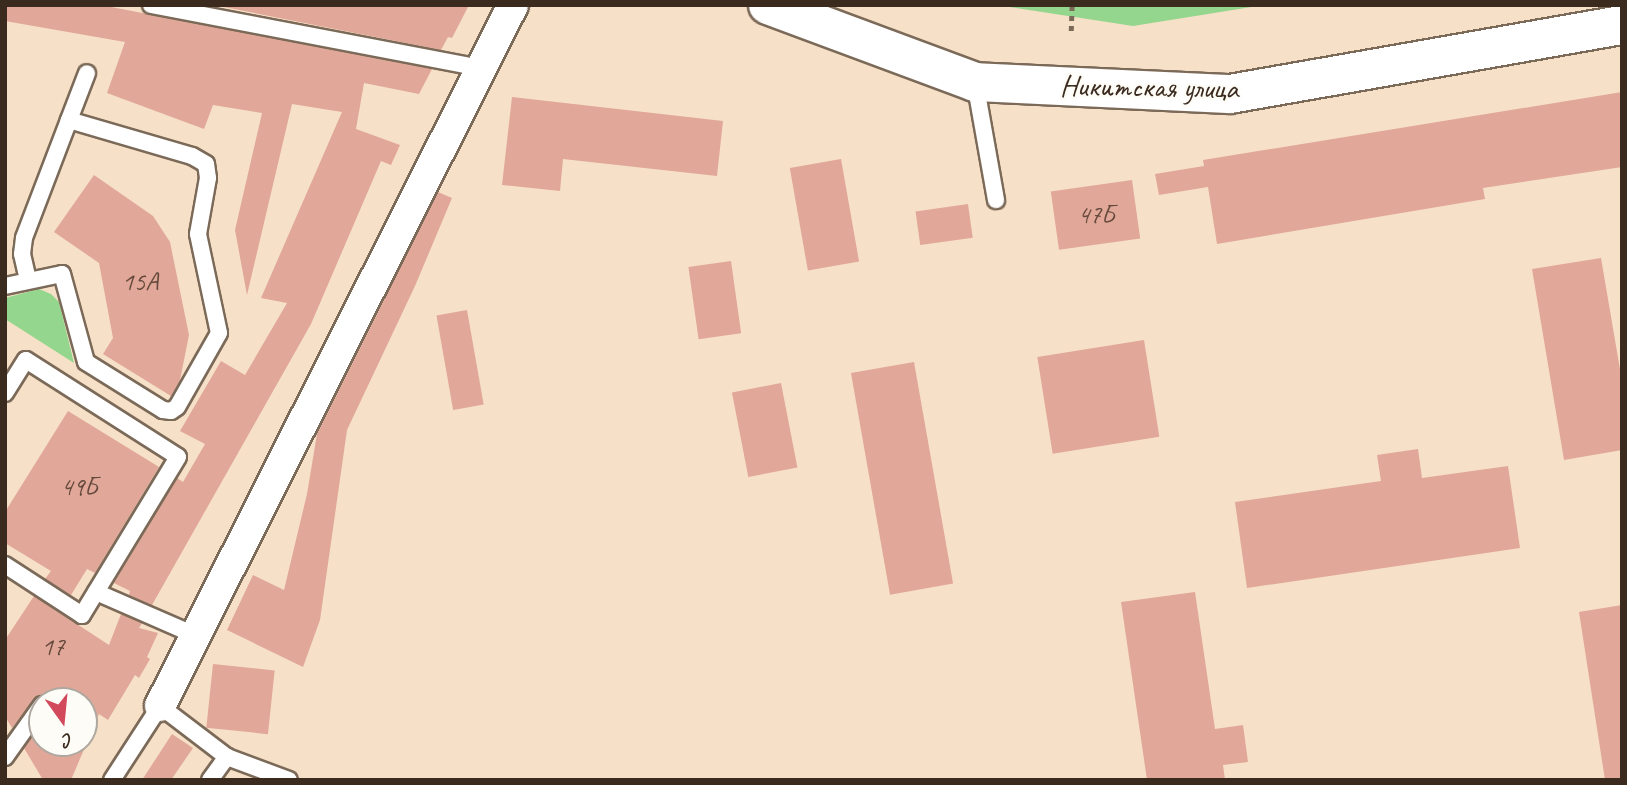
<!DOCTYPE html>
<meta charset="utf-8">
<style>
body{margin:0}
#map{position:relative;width:1627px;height:785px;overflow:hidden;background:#f6e0c7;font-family:Caveat,sans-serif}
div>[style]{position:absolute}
.green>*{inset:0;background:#95d68e}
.building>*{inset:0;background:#e1a798;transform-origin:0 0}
.path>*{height:4.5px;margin-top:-2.25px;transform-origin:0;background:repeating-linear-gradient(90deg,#7c6a59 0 5px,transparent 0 10px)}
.roads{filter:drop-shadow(2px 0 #7c6a59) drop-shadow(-2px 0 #7c6a59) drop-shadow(0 2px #7c6a59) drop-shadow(0 -2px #7c6a59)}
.lane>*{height:16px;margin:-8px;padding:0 8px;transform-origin:8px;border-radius:8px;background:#fff}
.street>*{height:30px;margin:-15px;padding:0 15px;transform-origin:15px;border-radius:15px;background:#fff}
.secondary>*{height:38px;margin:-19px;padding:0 19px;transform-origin:19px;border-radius:19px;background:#fff}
span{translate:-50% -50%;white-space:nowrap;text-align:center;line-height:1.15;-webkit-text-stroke:5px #fdfcf7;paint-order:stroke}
.number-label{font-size:26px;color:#64493c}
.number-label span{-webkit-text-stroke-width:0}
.street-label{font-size:30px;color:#3b2a1e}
.frame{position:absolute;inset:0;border:7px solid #3b2a1e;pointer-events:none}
.north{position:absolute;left:28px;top:687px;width:70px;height:70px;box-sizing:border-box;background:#fdfcf7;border:2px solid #afa8a0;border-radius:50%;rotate:165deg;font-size:19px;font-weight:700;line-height:28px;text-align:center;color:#3b2a1e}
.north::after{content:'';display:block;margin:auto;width:24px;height:32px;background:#d1495b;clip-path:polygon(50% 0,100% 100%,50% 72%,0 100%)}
</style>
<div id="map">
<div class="green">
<div style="clip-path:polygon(997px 5px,1264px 5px,1133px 26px)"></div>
<div style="clip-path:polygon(39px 289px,51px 294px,59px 302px,74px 363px,5px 319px,5px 298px)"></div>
</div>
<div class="building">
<div style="clip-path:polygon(5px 5px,101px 5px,432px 69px,419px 94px,364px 83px,356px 129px,400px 145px,391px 165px,381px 161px,311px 324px,152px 605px,129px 595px,130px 591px,114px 583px,177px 478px,183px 482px,205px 444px,180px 431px,221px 361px,245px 375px,287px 303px,261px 298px,342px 112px,292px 104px,247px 295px,235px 230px,262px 113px,213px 105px,204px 129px,107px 93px,125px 42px,5px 21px)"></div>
<div style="clip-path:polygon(214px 5px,469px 5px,452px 38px,448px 37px,441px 50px)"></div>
<div style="clip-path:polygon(1622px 92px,1622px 167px,1483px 188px,1485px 199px,1217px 244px,1208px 187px,1159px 195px,1155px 174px,1204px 166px,1203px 160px)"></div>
<div style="clip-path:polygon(512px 97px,723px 121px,717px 176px,563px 159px,560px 191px,502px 185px)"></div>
<div style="left:841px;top:159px;width:104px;height:52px;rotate:80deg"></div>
<div style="clip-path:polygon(94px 175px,153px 216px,170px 242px,189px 335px,180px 380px,171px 396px,103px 354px,113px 338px,99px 263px,54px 232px)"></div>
<div style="left:1132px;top:180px;width:59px;height:82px;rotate:82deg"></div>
<div style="clip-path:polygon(438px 192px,452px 198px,415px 286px,347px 430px,320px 620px,303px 667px,227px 630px,253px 575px,284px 590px,307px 494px,317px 434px)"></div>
<div style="left:968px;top:204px;width:34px;height:53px;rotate:82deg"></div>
<div style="clip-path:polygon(1601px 258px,1622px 381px,1622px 450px,1564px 460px,1532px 269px)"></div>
<div style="left:731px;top:261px;width:73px;height:43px;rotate:82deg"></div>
<div style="left:467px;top:310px;width:96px;height:31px;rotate:80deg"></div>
<div style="left:1144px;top:340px;width:98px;height:108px;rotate:81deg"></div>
<div style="left:914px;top:362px;width:225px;height:64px;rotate:80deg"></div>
<div style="left:781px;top:383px;width:86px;height:50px;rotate:79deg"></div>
<div style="clip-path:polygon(68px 411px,159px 467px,95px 573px,87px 569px,71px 595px,45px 579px,51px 571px,5px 543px,5px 512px)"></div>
<div style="clip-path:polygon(1418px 449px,1422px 478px,1508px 466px,1520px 548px,1247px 588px,1235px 502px,1381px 481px,1377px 455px)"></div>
<div style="clip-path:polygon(1195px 592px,1215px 729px,1243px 725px,1248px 762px,1223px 765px,1225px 780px,1147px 780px,1121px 602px)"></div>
<div style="clip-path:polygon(34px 596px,109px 645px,121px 614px,142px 623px,139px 628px,158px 633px,147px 657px,150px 659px,139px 678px,135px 675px,108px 720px,99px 714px,71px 780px,43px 780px,24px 748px,42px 723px,42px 743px,84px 743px,84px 701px,52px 701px,47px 696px,38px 695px,12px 728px,5px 716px,5px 640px)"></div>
<div style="clip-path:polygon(1622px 605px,1622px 780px,1605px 780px,1579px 612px)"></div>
<div style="left:213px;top:664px;width:62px;height:64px;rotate:6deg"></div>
<div style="clip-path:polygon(172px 734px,193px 748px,171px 780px,142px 780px)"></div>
</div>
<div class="path">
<div style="left:1071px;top:31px;width:26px;rotate:-88deg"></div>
</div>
<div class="roads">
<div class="lane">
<div style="left:151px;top:5px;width:335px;rotate:10.8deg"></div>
<div style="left:975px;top:82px;width:120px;rotate:79.9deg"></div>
<div style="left:69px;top:120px;width:50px;rotate:-69deg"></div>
<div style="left:5px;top:286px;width:58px;rotate:-11.9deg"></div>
<div style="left:62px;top:274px;width:91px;rotate:74.7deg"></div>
<div style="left:86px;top:362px;width:91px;rotate:31.9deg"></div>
<div style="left:163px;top:410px;width:8px;rotate:7deg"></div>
<div style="left:171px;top:411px;width:7px;rotate:-34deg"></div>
<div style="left:177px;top:407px;width:85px;rotate:-60.4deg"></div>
<div style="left:219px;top:333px;width:101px;rotate:-102deg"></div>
<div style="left:198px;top:234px;width:57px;rotate:-79.9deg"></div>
<div style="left:208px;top:178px;width:14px;rotate:-98deg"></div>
<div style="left:206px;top:164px;width:16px;rotate:-150deg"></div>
<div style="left:192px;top:156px;width:128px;rotate:-163.7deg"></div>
<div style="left:69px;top:120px;width:126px;rotate:110.9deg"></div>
<div style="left:24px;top:238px;width:16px;rotate:97deg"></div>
<div style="left:22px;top:254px;width:27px;rotate:77deg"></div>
<div style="left:5px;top:393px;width:39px;rotate:-58deg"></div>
<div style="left:26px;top:360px;width:180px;rotate:32.5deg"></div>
<div style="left:178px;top:457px;width:185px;rotate:121.3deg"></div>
<div style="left:82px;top:615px;width:92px;rotate:-147deg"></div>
<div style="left:96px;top:592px;width:108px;rotate:23.5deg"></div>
<div style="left:5px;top:757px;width:64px;rotate:-54.6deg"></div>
<div style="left:112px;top:780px;width:88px;rotate:-57deg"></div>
<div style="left:160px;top:706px;width:84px;rotate:37.3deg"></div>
<div style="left:227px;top:757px;width:66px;rotate:20.4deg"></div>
<div style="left:210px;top:780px;width:29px;rotate:-54deg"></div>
</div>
<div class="street">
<div style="left:160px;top:706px;width:785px;rotate:-63.27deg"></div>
</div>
<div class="secondary">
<div style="left:768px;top:5px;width:221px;rotate:20.4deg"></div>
<div style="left:975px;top:82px;width:255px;rotate:2.7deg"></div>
<div style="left:1230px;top:94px;width:398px;rotate:-10deg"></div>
</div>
</div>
<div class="number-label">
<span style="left:1096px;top:215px">47Б</span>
<span style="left:140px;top:282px">15А</span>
<span style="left:79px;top:487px">49Б</span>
<span style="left:53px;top:647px">17</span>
</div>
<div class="street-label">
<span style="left:1149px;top:87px;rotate:1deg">Никитская улица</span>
</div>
<div class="frame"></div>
<div class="north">С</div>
</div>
